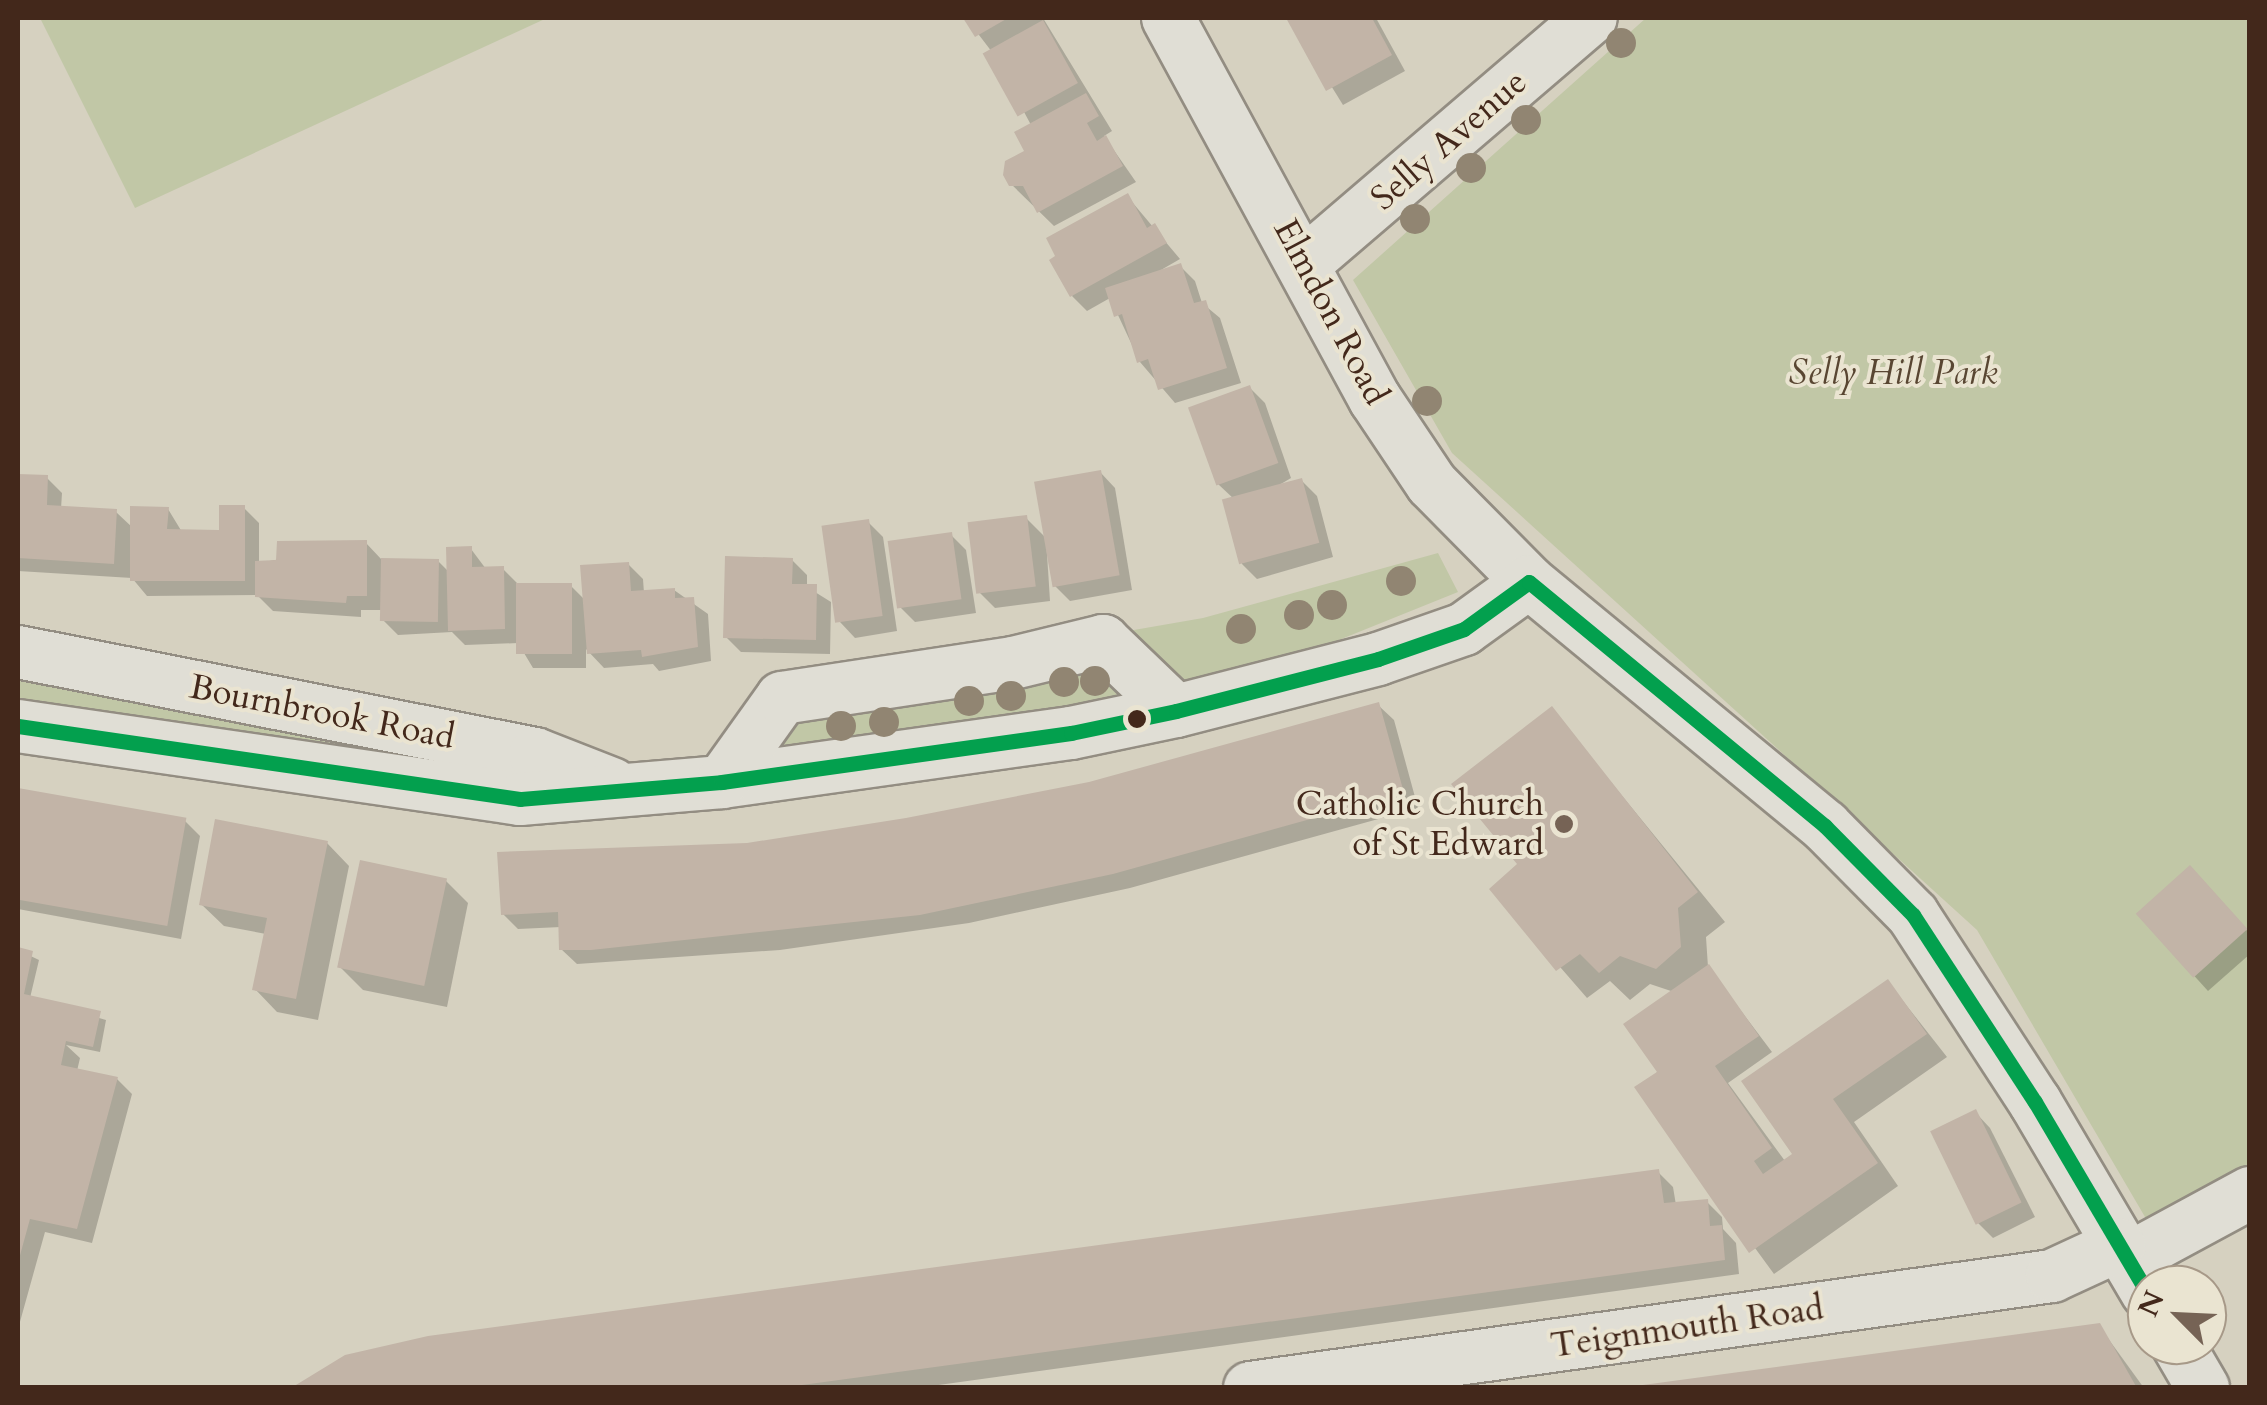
<!DOCTYPE html>
<style>
body{margin:0}
#map{position:relative;width:2267px;height:1405px;overflow:hidden;background:#d6d1c0;font-family:Cardo,serif}
div>[style]{position:absolute}
.green>*{inset:0;background:#c1c7a6}
.shadow>*{inset:0;background:#0003}
.building>*{inset:0;background:#c2b4a7;transform-origin:0 0}
.roads{filter:drop-shadow(2px 0 #938d82) drop-shadow(-2px 0 #938d82) drop-shadow(0 2px #938d82) drop-shadow(0 -2px #938d82)}
.minor>*{height:52px;margin:-26px;padding:0 26px;transform-origin:26px;border-radius:26px;background:#e0ded5}
.bus-1>*{height:15px;margin:-7.5px;padding:0 7.5px;transform-origin:7.5px;border-radius:7.5px;background:#03a04e}
.trees>*{width:30px;height:30px;margin:-15px;border-radius:50%;background:#918572}
.dots>*{width:28px;height:28px;translate:-50% -50%;box-sizing:border-box;border:5px solid #eae4d1;border-radius:50%}
span{translate:-50% -50%;white-space:nowrap;text-align:center;line-height:1.15;-webkit-text-stroke:8px #eae4d1;paint-order:stroke}
.street-label{font-size:35px;color:#43281b}
.park-label{font-size:35px;color:#594632;font-style:italic}
.poi-label{font-size:35px;color:#43281b}
.right{translate:-100% -50%;text-align:right}
.frame{position:absolute;inset:0;border:20px solid #43281b;pointer-events:none}
.north{position:absolute;left:2127px;top:1265px;width:100px;height:100px;box-sizing:border-box;background:#eae4d1;border:2px solid #a79988;border-radius:50%;rotate:294deg;font-size:28px;font-weight:700;line-height:40px;text-align:center;color:#43281b}
.north::after{content:'';display:block;margin:auto;width:35px;height:45px;background:#766355;clip-path:polygon(50% 0,100% 100%,50% 72%,0 100%)}
</style>
<div id="map">
<div class="green">
<div style="clip-path:polygon(40px 18px,547px 18px,135px 208px)"></div>
<div style="clip-path:polygon(1646px 18px,2249px 18px,2249px 1185px,2155px 1234px,1977px 930px,1452px 453px,1353px 280px)"></div>
<div style="clip-path:polygon(1438px 553px,1458px 592px,1178px 705px,1105px 635px,1203px 618px)"></div>
<div style="clip-path:polygon(1102px 646px,1169px 709px,729px 778px,785px 702px)"></div>
<div style="clip-path:polygon(18px 667px,535px 779px,18px 709px)"></div>
</div>
<div class="shadow">
<div style="clip-path:polygon(966px 18px,1043px 18px,1112px 131px,1104px 136px,1136px 182px,1054px 226px,1011px 184px,1028px 152px,1031px 125px,992px 52px)"></div>
<div style="clip-path:polygon(1289px 18px,1376px 18px,1405px 71px,1343px 105px)"></div>
<div style="clip-path:polygon(1127px 196px,1180px 259px,1161px 270px,1180px 266px,1195px 281px,1202px 303px,1220px 318px,1241px 383px,1175px 403px,1140px 362px,1110px 298px,1087px 311px,1072px 296px)"></div>
<div style="clip-path:polygon(1250px 388px,1265px 403px,1291px 478px,1269px 491px,1302px 481px,1317px 496px,1333px 557px,1257px 579px,1242px 564px,1235px 500px,1218px 484px)"></div>
<div style="clip-path:polygon(1100px 472px,1115px 488px,1132px 590px,1070px 601px,1055px 586px)"></div>
<div style="clip-path:polygon(18px 476px,47px 478px,62px 493px,61px 509px,116px 512px,133px 528px,168px 509px,182px 532px,222px 532px,244px 508px,259px 523px,259px 563px,366px 543px,382px 560px,438px 561px,449px 572px,471px 549px,486px 569px,503px 569px,518px 584px,571px 586px,585px 600px,628px 564px,643px 579px,644px 593px,674px 590px,708px 614px,711px 661px,659px 671px,653px 664px,604px 668px,586px 649px,586px 668px,533px 668px,518px 643px,465px 645px,452px 632px,398px 635px,383px 620px,383px 610px,361px 610px,361px 617px,273px 611px,257px 595px,147px 596px,132px 578px,18px 571px)"></div>
<div style="clip-path:polygon(1026px 518px,1046px 538px,1050px 601px,995px 608px,980px 593px)"></div>
<div style="clip-path:polygon(868px 522px,883px 537px,897px 631px,855px 638px,840px 622px)"></div>
<div style="clip-path:polygon(951px 535px,966px 550px,976px 613px,915px 622px,900px 607px)"></div>
<div style="clip-path:polygon(792px 560px,807px 575px,807px 587px,831px 602px,830px 654px,741px 652px,726px 637px)"></div>
<div style="clip-path:polygon(1378px 705px,1394px 720px,1418px 808px,1130px 888px,969px 923px,780px 950px,577px 964px,561px 949px,561px 927px,518px 929px,503px 914px,1089px 785px)"></div>
<div style="clip-path:polygon(1552px 710px,1725px 922px,1706px 937px,1708px 967px,1772px 1052px,1728px 1083px,1785px 1161px,1796px 1154px,1888px 982px,1947px 1057px,1854px 1122px,1898px 1186px,1774px 1274px,1638px 1088px,1656px 1076px,1674px 992px,1650px 984px,1630px 1000px,1610px 981px,1587px 998px,1493px 890px,1520px 864px)"></div>
<div style="clip-path:polygon(18px 790px,185px 821px,200px 836px,181px 939px,18px 909px)"></div>
<div style="clip-path:polygon(327px 843px,349px 866px,318px 1020px,277px 1012px,255px 989px,266px 934px,224px 926px,201px 904px)"></div>
<div style="clip-path:polygon(446px 881px,468px 903px,447px 1007px,363px 990px,340px 967px)"></div>
<div style="clip-path:polygon(2205px 884px,2250px 934px,2250px 954px,2208px 991px,2139px 915px)"></div>
<div style="clip-path:polygon(18px 950px,39px 960px,30px 998px,106px 1020px,100px 1052px,66px 1045px,80px 1058px,77px 1071px,117px 1079px,132px 1094px,92px 1243px,45px 1232px,18px 1329px)"></div>
<div style="clip-path:polygon(1975px 1112px,1990px 1128px,2035px 1217px,1993px 1238px,1978px 1223px)"></div>
<div style="clip-path:polygon(1658px 1172px,1673px 1187px,1676px 1205px,1707px 1202px,1722px 1217px,1723px 1229px,1736px 1243px,1739px 1274px,917px 1388px,299px 1388px)"></div>
<div style="clip-path:polygon(2099px 1326px,2144px 1388px,1644px 1388px)"></div>
</div>
<div class="building">
<div style="clip-path:polygon(963px 18px,1008px 18px,975px 37px)"></div>
<div style="clip-path:polygon(1286px 18px,1372px 18px,1392px 55px,1326px 91px)"></div>
<div style="left:1043px;top:20px;width:72px;height:69px;rotate:61deg"></div>
<div style="clip-path:polygon(1086px 93px,1099px 116px,1087px 123px,1097px 141px,1106px 135px,1123px 166px,1037px 213px,1023px 186px,1009px 186px,1003px 175px,1005px 161px,1024px 151px,1014px 132px)"></div>
<div style="clip-path:polygon(1128px 193px,1147px 228px,1155px 223px,1167px 243px,1070px 297px,1049px 260px,1055px 256px,1046px 238px)"></div>
<div style="clip-path:polygon(1181px 263px,1194px 303px,1206px 300px,1227px 368px,1158px 390px,1148px 359px,1137px 363px,1122px 314px,1114px 317px,1105px 288px)"></div>
<div style="left:1250px;top:385px;width:83px;height:66px;rotate:70deg"></div>
<div style="left:1101px;top:470px;width:107px;height:68px;rotate:80deg"></div>
<div style="clip-path:polygon(18px 474px,48px 475px,47px 505px,117px 509px,114px 564px,18px 558px)"></div>
<div style="left:1302px;top:478px;width:67px;height:83px;rotate:75deg"></div>
<div style="clip-path:polygon(219px 505px,245px 505px,245px 581px,130px 581px,130px 506px,169px 507px,167px 529px,219px 530px)"></div>
<div style="left:1027px;top:515px;width:72px;height:60px;rotate:83deg"></div>
<div style="left:869px;top:519px;width:98px;height:48px;rotate:82deg"></div>
<div style="left:952px;top:532px;width:68px;height:65px;rotate:82deg"></div>
<div style="clip-path:polygon(367px 540px,367px 596px,347px 596px,346px 603px,255px 597px,255px 561px,276px 560px,277px 541px)"></div>
<div style="clip-path:polygon(472px 546px,472px 567px,504px 566px,505px 629px,448px 631px,446px 547px)"></div>
<div style="clip-path:polygon(725px 556px,793px 558px,792px 584px,817px 584px,816px 640px,723px 638px)"></div>
<div style="left:381px;top:558px;width:58px;height:63px;rotate:1deg"></div>
<div style="clip-path:polygon(629px 562px,631px 591px,675px 588px,675px 598px,694px 597px,698px 647px,642px 657px,641px 650px,587px 654px,580px 565px)"></div>
<div style="left:516px;top:583px;width:56px;height:71px"></div>
<div style="clip-path:polygon(1379px 702px,1404px 793px,1113px 874px,920px 915px,591px 950px,559px 950px,558px 912px,501px 915px,497px 852px,747px 843px,906px 818px,1089px 782px)"></div>
<div style="clip-path:polygon(1552px 706px,1698px 892px,1678px 908px,1681px 947px,1656px 969px,1620px 956px,1599px 973px,1580px 954px,1556px 971px,1489px 889px,1517px 864px,1451px 784px)"></div>
<div style="left:18px;top:788px;width:171px;height:110px;rotate:10deg"></div>
<div style="clip-path:polygon(215px 819px,328px 841px,296px 999px,252px 990px,267px 918px,199px 905px)"></div>
<div style="left:360px;top:860px;width:89px;height:110px;rotate:12deg"></div>
<div style="left:2190px;top:865px;width:86px;height:73px;rotate:48deg"></div>
<div style="clip-path:polygon(18px 947px,33px 951px,24px 994px,101px 1011px,93px 1047px,66px 1041px,61px 1065px,118px 1077px,77px 1229px,30px 1219px,19px 1259px)"></div>
<div style="clip-path:polygon(1709px 964px,1759px 1036px,1715px 1066px,1772px 1148px,1754px 1161px,1763px 1174px,1792px 1154px,1741px 1081px,1888px 979px,1927px 1034px,1833px 1099px,1878px 1163px,1749px 1253px,1634px 1087px,1657px 1072px,1623px 1024px)"></div>
<div style="left:1976px;top:1109px;width:104px;height:51px;rotate:64deg"></div>
<div style="clip-path:polygon(1659px 1169px,1664px 1203px,1708px 1199px,1710px 1226px,1722px 1225px,1725px 1260px,780px 1388px,291px 1388px,345px 1355px,428px 1336px)"></div>
<div style="clip-path:polygon(2100px 1323px,2137px 1388px,1643px 1388px,1643px 1385px)"></div>
</div>
<div class="roads">
<div class="minor">
<div style="left:1168px;top:18px;width:434px;rotate:61.5deg"></div>
<div style="left:1375px;top:399px;width:102px;rotate:56.2deg"></div>
<div style="left:1432px;top:484px;width:138px;rotate:45.3deg"></div>
<div style="left:1529px;top:582px;width:384px;rotate:39.5deg"></div>
<div style="left:1825px;top:826px;width:125px;rotate:45.3deg"></div>
<div style="left:1913px;top:915px;width:223px;rotate:56.9deg"></div>
<div style="left:2035px;top:1102px;width:221px;rotate:59.5deg"></div>
<div style="left:1306px;top:262px;width:375px;rotate:-40.6deg"></div>
<div style="left:18px;top:652px;width:527px;rotate:11.16deg"></div>
<div style="left:535px;top:754px;width:83px;rotate:21.3deg"></div>
<div style="left:18px;top:726px;width:507px;rotate:8.27deg"></div>
<div style="left:520px;top:799px;width:203px;rotate:-4.8deg"></div>
<div style="left:722px;top:782px;width:352px;rotate:-8deg"></div>
<div style="left:1071px;top:733px;width:107px;rotate:-11.8deg"></div>
<div style="left:1176px;top:711px;width:209px;rotate:-14.4deg"></div>
<div style="left:1378px;top:659px;width:91px;rotate:-19.2deg"></div>
<div style="left:1464px;top:629px;width:80px;rotate:-35.9deg"></div>
<div style="left:722px;top:782px;width:103px;rotate:-54.5deg"></div>
<div style="left:782px;top:698px;width:234px;rotate:-8.6deg"></div>
<div style="left:1013px;top:663px;width:93px;rotate:-13.7deg"></div>
<div style="left:1103px;top:641px;width:101px;rotate:43.8deg"></div>
<div style="left:2128px;top:1259px;width:139px;rotate:-28.4deg"></div>
<div style="left:2178px;top:1345px;width:50px;rotate:59.8deg"></div>
<div style="left:1250px;top:1388px;width:810px;rotate:-7.95deg"></div>
<div style="left:2052px;top:1276px;width:74px;rotate:-24.8deg"></div>
</div>
</div>
<div class="bus-1">
<div style="left:18px;top:726px;width:507px;rotate:8.27deg"></div>
<div style="left:520px;top:799px;width:203px;rotate:-4.8deg"></div>
<div style="left:722px;top:782px;width:352px;rotate:-8deg"></div>
<div style="left:1071px;top:733px;width:107px;rotate:-11.8deg"></div>
<div style="left:1176px;top:711px;width:209px;rotate:-14.4deg"></div>
<div style="left:1378px;top:659px;width:91px;rotate:-19.2deg"></div>
<div style="left:1464px;top:629px;width:80px;rotate:-35.9deg"></div>
<div style="left:1529px;top:582px;width:384px;rotate:39.5deg"></div>
<div style="left:1825px;top:826px;width:125px;rotate:45.3deg"></div>
<div style="left:1913px;top:915px;width:223px;rotate:56.9deg"></div>
<div style="left:2035px;top:1102px;width:221px;rotate:59.5deg"></div>
</div>
<div class="trees">
<div style="left:1621px;top:43px"></div>
<div style="left:1526px;top:120px"></div>
<div style="left:1471px;top:168px"></div>
<div style="left:1415px;top:219px"></div>
<div style="left:1427px;top:401px"></div>
<div style="left:1401px;top:581px"></div>
<div style="left:1332px;top:605px"></div>
<div style="left:1299px;top:615px"></div>
<div style="left:1241px;top:629px"></div>
<div style="left:1095px;top:681px"></div>
<div style="left:1064px;top:682px"></div>
<div style="left:1011px;top:696px"></div>
<div style="left:969px;top:701px"></div>
<div style="left:884px;top:722px"></div>
<div style="left:841px;top:726px"></div>
</div>
<div class="dots">
<div style="left:1137px;top:719px;background:#43281b"></div>
<div style="left:1564px;top:824px;background:#766355"></div>
</div>
<div class="street-label">
<span style="left:1449px;top:140px;rotate:-41deg">Selly Avenue</span>
<span style="left:1331px;top:312px;rotate:62deg">Elmdon Road</span>
<span style="left:322px;top:712px;rotate:11deg">Bournbrook Road</span>
<span style="left:1687px;top:1327px;rotate:-8deg">Teignmouth Road</span>
</div>
<div class="park-label">
<span style="left:1893px;top:373px">Selly Hill Park</span>
</div>
<div class="poi-label">
<span class="right" style="left:1544px;top:824px">Catholic Church<br>of St Edward</span>
</div>
<div class="frame"></div>
<div class="north">N</div>
</div>
